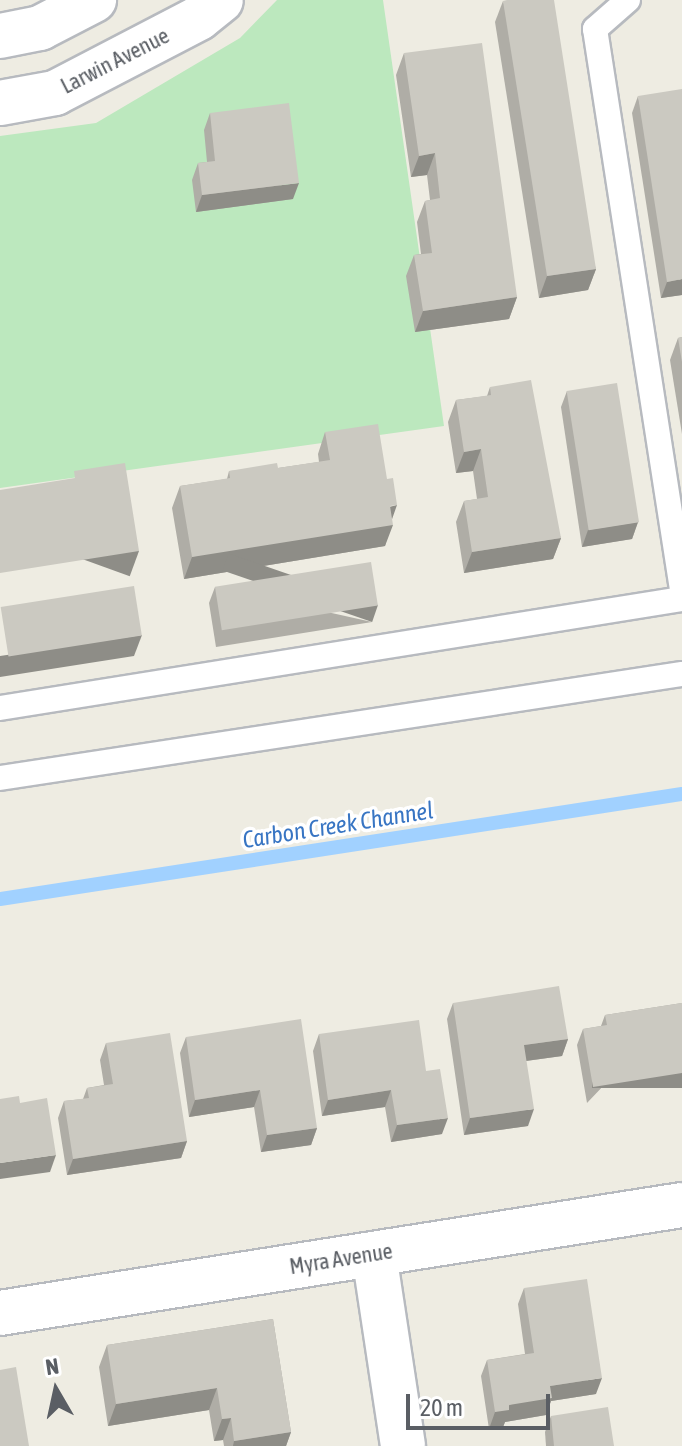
<!DOCTYPE html>
<style>
body{margin:0}
#map{position:relative;width:682px;height:1446px;overflow:hidden;background:#eeece2;font-family:"Asap Condensed",sans-serif}
div>[style]{position:absolute}
.green>*{inset:0;background:#bce8be}
.stream>*{height:14px;margin:-7px;padding:0 7px;transform-origin:7px;border-radius:7px;background:#a1d1ff}
.roads{filter:drop-shadow(2px 0 #b7babf) drop-shadow(-2px 0 #b7babf) drop-shadow(0 2px #b7babf) drop-shadow(0 -2px #b7babf)}
.service>*{height:24px;margin:-12px;padding:0 12px;transform-origin:12px;border-radius:12px;background:#fff}
.minor>*{height:44px;margin:-22px;padding:0 22px;transform-origin:22px;border-radius:22px;background:#fff}
.wall>*{inset:0;background:#afada6}
.shaded-wall>*{inset:0;background:#8e8d87;transform-origin:0 0}
.building>*{inset:0;background:#cbc9c1;transform-origin:0 0}
span{translate:-50% -50%;white-space:nowrap;text-align:center;line-height:1.15;-webkit-text-stroke:7px #fff;paint-order:stroke}
.street-label{font-size:22px;color:#5a5e64}
.water-label{font-size:24px;color:#3875c3;font-style:italic}
.north{position:absolute;left:16px;top:1350px;width:80px;height:80px;-webkit-text-stroke:6px #fff;paint-order:stroke;rotate:351deg;font-size:22px;font-weight:700;line-height:32px;text-align:center;color:#5a5e64}
.north::after{content:'';display:block;margin:auto;width:28px;height:36px;background:#5a5e64;clip-path:polygon(50% 0,100% 100%,50% 72%,0 100%)}
.scale{position:absolute;left:406px;top:1394px;width:144px;height:36px;box-sizing:border-box;border:4px solid #5a5e64;border-top:0;padding-left:10px;font-size:24px;line-height:28px;white-space:nowrap;color:#5a5e64;-webkit-text-stroke:6px #fff;paint-order:stroke}
</style>
<div id="map">
<div class="green">
<div style="clip-path:polygon(277px 0,383px 0,444px 426px,0 488px,0 136px,96px 123px,240px 38px)"></div>
</div>
<div class="stream">
<div style="left:0;top:899px;width:690px;rotate:-8.75deg"></div>
</div>
<div class="roads">
<div class="service">
<div style="left:628px;top:0;width:44px;rotate:138.7deg"></div>
<div style="left:595px;top:29px;width:568px;rotate:81.18deg"></div>
<div style="left:0;top:708px;width:691px;rotate:-9.08deg"></div>
<div style="left:0;top:778px;width:690px;rotate:-8.67deg"></div>
</div>
<div class="minor">
<div style="left:0;top:36px;width:41px;rotate:-11.3deg"></div>
<div style="left:40px;top:28px;width:61px;rotate:-27.4deg"></div>
<div style="left:0;top:103px;width:56px;rotate:-10.3deg"></div>
<div style="left:55px;top:93px;width:162px;rotate:-27.5deg"></div>
<div style="left:199px;top:18px;width:28px;rotate:-39deg"></div>
<div style="left:374px;top:1254px;width:194px;rotate:81.4deg"></div>
<div style="left:0;top:1313px;width:690px;rotate:-9deg"></div>
</div>
</div>
<div class="wall">
<div style="clip-path:polygon(503px 1px,596px 269px,588px 290px,539px 298px,495px 22px)"></div>
<div style="clip-path:polygon(404px 53px,517px 297px,509px 319px,415px 332px,406px 276px,414px 255px,421px 254px,417px 222px,425px 201px,430px 200px,427px 175px,411px 177px,396px 75px)"></div>
<div style="clip-path:polygon(638px 96px,682px 295px,661px 298px,632px 113px)"></div>
<div style="clip-path:polygon(210px 113px,293px 199px,196px 212px,192px 180px,198px 163px,207px 162px,204px 130px)"></div>
<div style="clip-path:polygon(682px 337px,682px 434px,670px 360px,678px 338px)"></div>
<div style="clip-path:polygon(490px 387px,561px 538px,553px 559px,464px 573px,456px 522px,464px 501px,477px 499px,473px 471px,456px 473px,448px 422px,456px 400px,487px 396px)"></div>
<div style="clip-path:polygon(567px 391px,638px 522px,632px 539px,582px 547px,561px 407px)"></div>
<div style="clip-path:polygon(325px 432px,392px 519px,385px 546px,184px 579px,172px 508px,180px 486px,227px 479px,229px 471px,278px 468px,319px 462px,318px 454px)"></div>
<div style="clip-path:polygon(215px 587px,372px 622px,216px 647px,209px 603px)"></div>
<div style="clip-path:polygon(453px 1003px,568px 1039px,562px 1056px,526px 1061px,528px 1126px,464px 1135px,447px 1019px)"></div>
<div style="clip-path:polygon(682px 1003px,587px 1103px,577px 1045px,583px 1029px,601px 1026px,605px 1015px)"></div>
<div style="clip-path:polygon(319px 1034px,426px 1071px,442px 1134px,391px 1142px,385px 1107px,322px 1116px,313px 1051px)"></div>
<div style="clip-path:polygon(186px 1037px,317px 1128px,311px 1145px,261px 1152px,254px 1107px,189px 1117px,180px 1053px)"></div>
<div style="clip-path:polygon(106px 1043px,187px 1141px,181px 1158px,67px 1175px,58px 1118px,64px 1101px,83px 1099px,87px 1088px,104px 1085px,100px 1060px)"></div>
<div style="clip-path:polygon(524px 1288px,596px 1394px,551px 1401px,546px 1415px,505px 1422px,503px 1427px,489px 1429px,481px 1376px,487px 1360px,525px 1354px,518px 1304px)"></div>
<div style="clip-path:polygon(273px 1319px,291px 1432px,286px 1446px,224px 1446px,223px 1440px,214px 1441px,209px 1410px,108px 1426px,99px 1367px,107px 1345px)"></div>
<div style="clip-path:polygon(551px 1416px,614px 1446px,546px 1446px,545px 1432px)"></div>
</div>
<div class="shaded-wall">
<div style="clip-path:polygon(435px 153px,427px 175px,411px 177px,419px 156px)"></div>
<div style="clip-path:polygon(299px 183px,293px 199px,196px 212px,202px 195px)"></div>
<div style="clip-path:polygon(596px 269px,588px 290px,539px 298px,547px 276px)"></div>
<div style="clip-path:polygon(682px 279px,682px 295px,661px 298px,667px 282px)"></div>
<div style="clip-path:polygon(517px 297px,509px 319px,415px 332px,423px 311px)"></div>
<div style="clip-path:polygon(481px 449px,473px 471px,456px 473px,464px 452px)"></div>
<div style="clip-path:polygon(397px 505px,390px 525px,393px 525px,385px 546px,184px 579px,192px 557px)"></div>
<div style="clip-path:polygon(638px 522px,632px 539px,582px 547px,588px 530px)"></div>
<div style="clip-path:polygon(561px 538px,553px 559px,464px 573px,472px 552px)"></div>
<div style="left:139px;top:551px;width:27px;height:141px;rotate:110deg"></div>
<div style="left:378px;top:605px;width:18px;height:158px;rotate:109deg"></div>
<div style="clip-path:polygon(142px 635px,134px 656px,0 677px,0 656px)"></div>
<div style="clip-path:polygon(568px 1039px,562px 1056px,518px 1062px,524px 1045px)"></div>
<div style="left:682px;top:1073px;width:15px;height:90px;rotate:90deg"></div>
<div style="clip-path:polygon(260px 1090px,254px 1107px,189px 1117px,195px 1100px)"></div>
<div style="clip-path:polygon(391px 1090px,385px 1107px,322px 1116px,328px 1100px)"></div>
<div style="clip-path:polygon(534px 1109px,528px 1126px,464px 1135px,470px 1118px)"></div>
<div style="clip-path:polygon(448px 1118px,442px 1134px,391px 1142px,397px 1125px)"></div>
<div style="clip-path:polygon(317px 1128px,311px 1145px,261px 1152px,267px 1135px)"></div>
<div style="clip-path:polygon(187px 1141px,181px 1158px,67px 1175px,73px 1159px)"></div>
<div style="clip-path:polygon(56px 1155px,50px 1172px,0 1179px,0 1163px)"></div>
<div style="clip-path:polygon(602px 1378px,596px 1394px,551px 1401px,546px 1415px,505px 1422px,503px 1427px,489px 1429px,495px 1412px,550px 1386px)"></div>
<div style="clip-path:polygon(217px 1388px,209px 1410px,108px 1426px,116px 1404px)"></div>
<div style="clip-path:polygon(231px 1418px,223px 1440px,214px 1441px,222px 1419px)"></div>
<div style="clip-path:polygon(291px 1432px,286px 1446px,233px 1446px,234px 1441px)"></div>
</div>
<div class="building">
<div style="clip-path:polygon(507px 0,554px 0,596px 269px,547px 276px,503px 1px)"></div>
<div style="clip-path:polygon(482px 43px,517px 297px,423px 311px,414px 255px,432px 253px,425px 201px,440px 198px,435px 153px,419px 156px,404px 53px)"></div>
<div style="clip-path:polygon(682px 89px,682px 279px,667px 282px,638px 96px)"></div>
<div style="clip-path:polygon(289px 103px,299px 183px,202px 195px,198px 163px,215px 161px,210px 113px)"></div>
<div style="clip-path:polygon(682px 337px,682px 362px,678px 338px)"></div>
<div style="clip-path:polygon(531px 380px,561px 538px,472px 552px,464px 501px,488px 497px,481px 449px,464px 452px,456px 400px,491px 395px,490px 387px)"></div>
<div style="left:617px;top:383px;width:141px;height:51px;rotate:81deg"></div>
<div style="clip-path:polygon(378px 424px,387px 479px,393px 478px,397px 505px,390px 506px,393px 525px,192px 557px,180px 486px,230px 478px,229px 471px,277px 463px,278px 468px,330px 460px,325px 432px)"></div>
<div style="clip-path:polygon(125px 463px,139px 551px,0 573px,0 490px,75px 478px,74px 471px)"></div>
<div style="left:371px;top:562px;width:44px;height:158px;rotate:81deg"></div>
<div style="left:134px;top:586px;width:50px;height:135px;rotate:81deg"></div>
<div style="clip-path:polygon(559px 986px,568px 1039px,524px 1045px,534px 1109px,470px 1118px,453px 1003px)"></div>
<div style="clip-path:polygon(682px 1003px,682px 1073px,593px 1087px,583px 1029px,607px 1025px,605px 1015px)"></div>
<div style="clip-path:polygon(301px 1019px,317px 1128px,267px 1135px,260px 1090px,195px 1100px,186px 1037px)"></div>
<div style="clip-path:polygon(419px 1020px,426px 1071px,440px 1069px,448px 1118px,397px 1125px,391px 1090px,328px 1100px,319px 1034px)"></div>
<div style="clip-path:polygon(170px 1033px,187px 1141px,73px 1159px,64px 1101px,89px 1098px,87px 1088px,113px 1084px,106px 1043px)"></div>
<div style="clip-path:polygon(19px 1096px,20px 1103px,47px 1098px,56px 1155px,0 1163px,0 1099px)"></div>
<div style="clip-path:polygon(587px 1279px,602px 1378px,550px 1386px,552px 1398px,509px 1405px,509px 1410px,495px 1412px,487px 1360px,534px 1353px,524px 1288px)"></div>
<div style="clip-path:polygon(273px 1319px,291px 1432px,234px 1441px,231px 1418px,222px 1419px,217px 1388px,116px 1404px,107px 1345px)"></div>
<div style="clip-path:polygon(16px 1367px,29px 1446px,0 1446px,0 1370px)"></div>
<div style="clip-path:polygon(608px 1407px,614px 1446px,554px 1446px,551px 1416px)"></div>
</div>
<div class="street-label">
<span style="left:115px;top:61px;rotate:-27deg">Larwin Avenue</span>
<span style="left:341px;top:1259px;rotate:-9deg">Myra Avenue</span>
</div>
<div class="water-label">
<span style="left:338px;top:825px;rotate:-9deg">Carbon Creek Channel</span>
</div>
<div class="north">N</div>
<div class="scale">20 m</div>
</div>
